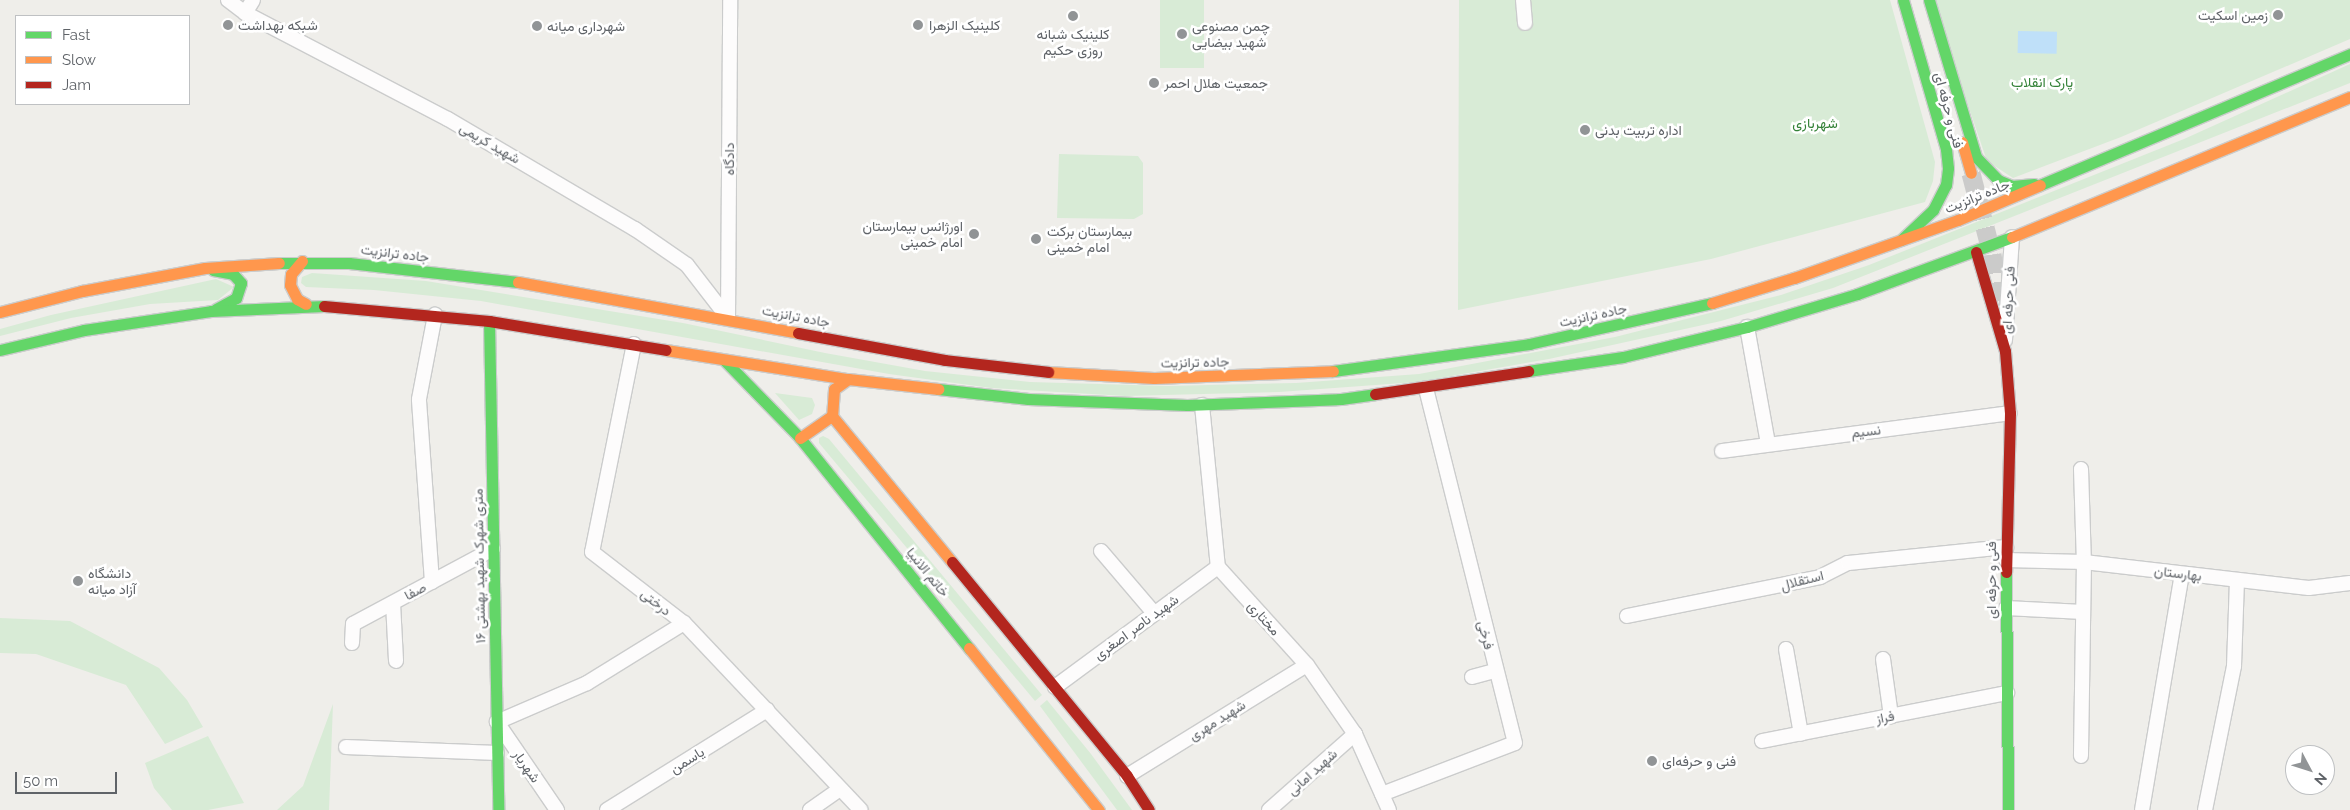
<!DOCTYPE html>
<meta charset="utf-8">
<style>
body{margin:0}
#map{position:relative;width:2350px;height:810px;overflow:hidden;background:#efeeea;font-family:Raleway,Vazirmatn,sans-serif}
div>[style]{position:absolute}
.green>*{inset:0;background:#d8ebd6;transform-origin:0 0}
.water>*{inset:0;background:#bfe0f9;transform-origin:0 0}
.secondary-tunnel>*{height:19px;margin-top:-9.5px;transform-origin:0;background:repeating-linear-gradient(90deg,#cbcbca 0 19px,transparent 0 28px)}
.roads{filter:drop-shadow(1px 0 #cbcccc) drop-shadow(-1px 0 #cbcccc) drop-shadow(0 1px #cbcccc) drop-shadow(0 -1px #cbcccc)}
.street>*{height:14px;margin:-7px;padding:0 7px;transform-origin:7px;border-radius:7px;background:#fdfcfc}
.fast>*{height:11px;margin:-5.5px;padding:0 5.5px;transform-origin:5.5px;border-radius:5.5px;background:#63d668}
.slow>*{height:11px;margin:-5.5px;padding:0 5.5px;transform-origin:5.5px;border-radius:5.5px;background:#ff974d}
.jam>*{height:11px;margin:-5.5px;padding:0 5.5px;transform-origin:5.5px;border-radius:5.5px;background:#b3261e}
.dots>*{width:14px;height:14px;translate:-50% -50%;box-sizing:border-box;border:2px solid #fff;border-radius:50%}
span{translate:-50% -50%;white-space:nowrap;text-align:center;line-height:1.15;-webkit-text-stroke:5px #fff;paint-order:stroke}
.poi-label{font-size:14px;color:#5f6368}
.right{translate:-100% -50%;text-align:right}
.left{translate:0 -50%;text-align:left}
.park-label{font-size:14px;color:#348238}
.street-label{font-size:14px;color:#5f6368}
.legend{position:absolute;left:15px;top:15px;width:175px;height:90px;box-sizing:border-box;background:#fff;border:1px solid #bfc1c3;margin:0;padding:6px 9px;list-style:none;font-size:15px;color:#5f6368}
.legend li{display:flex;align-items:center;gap:10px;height:25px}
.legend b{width:25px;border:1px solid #bfc1c3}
.north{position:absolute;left:2285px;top:745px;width:50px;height:50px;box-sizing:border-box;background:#fff;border:1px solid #bfc1c3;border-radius:50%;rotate:130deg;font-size:14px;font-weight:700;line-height:20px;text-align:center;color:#5f6368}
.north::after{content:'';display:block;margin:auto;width:18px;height:22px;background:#919496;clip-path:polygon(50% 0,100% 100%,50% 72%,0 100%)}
.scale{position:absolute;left:15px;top:772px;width:102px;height:22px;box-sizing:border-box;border:2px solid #5f6368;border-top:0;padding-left:6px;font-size:15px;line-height:18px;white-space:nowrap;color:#5f6368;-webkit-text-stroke:4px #fff;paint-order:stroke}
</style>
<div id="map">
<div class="green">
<div style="left:1160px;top:0;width:44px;height:68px"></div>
<div style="clip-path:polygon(1459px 0,1890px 0,1935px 162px,1933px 181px,1925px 202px,1711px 259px,1458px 310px)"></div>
<div style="clip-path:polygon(1932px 0,2350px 0,2350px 39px,2121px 137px,2013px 178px,1987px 161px)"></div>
<div style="clip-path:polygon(2350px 64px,2350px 83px,1833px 288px,1721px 321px,1549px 359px,1417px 382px,1279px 392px,1125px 396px,991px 388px,889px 374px,481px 301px,374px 290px,306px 287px,301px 283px,302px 277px,312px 273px,426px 281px,683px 323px,825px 353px,925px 371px,1030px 382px,1168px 386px,1296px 383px,1419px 374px,1615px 337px,1781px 295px,1869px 265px,2184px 139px)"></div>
<div style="clip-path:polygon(1059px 154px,1138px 156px,1143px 163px,1143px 214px,1134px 219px,1057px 218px)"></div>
<div style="clip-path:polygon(216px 279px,234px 287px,218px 300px,150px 304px,71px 318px,0 336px,0 329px,51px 315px)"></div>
<div style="clip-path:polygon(775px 393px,812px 398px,815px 405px,812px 414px,799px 420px)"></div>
<div style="clip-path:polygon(823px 436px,829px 439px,1042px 695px,1035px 701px,819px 443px,819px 438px)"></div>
<div style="clip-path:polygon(0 618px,70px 621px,159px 668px,187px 700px,203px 727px,165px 744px,126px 685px,36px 654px,0 653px)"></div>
<div style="clip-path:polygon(1047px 700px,1091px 754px,1132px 810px,1117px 810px,1040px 706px)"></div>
<div style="clip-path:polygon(333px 704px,329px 810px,277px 810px,303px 786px)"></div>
<div style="clip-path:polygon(208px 736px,244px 803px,208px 810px,172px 810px,154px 788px,145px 763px)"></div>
</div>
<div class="water">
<div style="left:2018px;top:31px;width:39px;height:22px;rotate:1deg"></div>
</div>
<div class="secondary-tunnel">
<div style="left:1971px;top:173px;width:84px;rotate:75.5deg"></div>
<div style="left:1992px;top:254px;width:60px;rotate:82.3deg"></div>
</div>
<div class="roads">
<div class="street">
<div style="left:228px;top:0;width:21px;rotate:37deg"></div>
<div style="left:245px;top:13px;width:229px;rotate:27.6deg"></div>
<div style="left:448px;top:119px;width:217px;rotate:30.5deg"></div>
<div style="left:635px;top:229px;width:63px;rotate:34.7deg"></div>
<div style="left:687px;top:265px;width:67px;rotate:52.3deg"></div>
<div style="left:1523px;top:0;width:23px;rotate:85deg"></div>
<div style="left:245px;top:13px;width:15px;rotate:-58deg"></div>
<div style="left:728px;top:318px;width:318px;rotate:-89.6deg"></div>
<div style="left:1747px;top:327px;width:119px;rotate:79.8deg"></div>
<div style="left:2005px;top:340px;width:103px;rotate:-86.1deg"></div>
<div style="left:634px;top:344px;width:212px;rotate:101.4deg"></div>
<div style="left:592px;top:552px;width:116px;rotate:37.7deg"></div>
<div style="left:684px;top:623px;width:257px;rotate:46.6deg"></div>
<div style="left:1202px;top:405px;width:163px;rotate:84.4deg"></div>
<div style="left:1218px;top:567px;width:132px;rotate:47.8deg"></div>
<div style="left:1307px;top:665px;width:84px;rotate:55.2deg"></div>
<div style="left:1355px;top:734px;width:83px;rotate:65.9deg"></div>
<div style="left:1722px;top:451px;width:290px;rotate:-7.5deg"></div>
<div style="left:2081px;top:469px;width:93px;rotate:88.2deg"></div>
<div style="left:2084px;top:562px;width:194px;rotate:90.9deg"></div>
<div style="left:1101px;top:551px;width:82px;rotate:49.5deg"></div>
<div style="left:2006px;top:560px;width:78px;rotate:1.5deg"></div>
<div style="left:2084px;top:562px;width:226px;rotate:6.6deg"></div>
<div style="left:2309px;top:588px;width:41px;rotate:-7deg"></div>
<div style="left:432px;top:582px;width:183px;rotate:-94.1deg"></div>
<div style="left:419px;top:399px;width:86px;rotate:-79.2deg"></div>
<div style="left:393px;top:603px;width:58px;rotate:87deg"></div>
<div style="left:2006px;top:608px;width:77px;rotate:3deg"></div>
<div style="left:1627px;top:616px;width:197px;rotate:-11.4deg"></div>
<div style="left:1820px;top:577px;width:31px;rotate:-27deg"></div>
<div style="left:1848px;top:563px;width:159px;rotate:-5.8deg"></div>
<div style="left:352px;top:643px;width:19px;rotate:-87deg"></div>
<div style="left:353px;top:624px;width:159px;rotate:-28.2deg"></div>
<div style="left:1786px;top:649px;width:86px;rotate:80deg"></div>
<div style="left:1883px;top:659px;width:58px;rotate:82deg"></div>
<div style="left:1472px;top:677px;width:24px;rotate:-15deg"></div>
<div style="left:1055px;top:687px;width:202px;rotate:-36.4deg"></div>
<div style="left:1762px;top:741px;width:250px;rotate:-11.1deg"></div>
<div style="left:346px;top:747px;width:151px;rotate:2.3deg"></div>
<div style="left:1127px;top:776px;width:211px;rotate:-31.7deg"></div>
<div style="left:1382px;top:794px;width:142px;rotate:-21deg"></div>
<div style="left:1515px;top:743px;width:366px;rotate:-104.1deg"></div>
<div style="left:557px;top:810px;width:107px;rotate:-124.3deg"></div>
<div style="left:497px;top:722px;width:98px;rotate:-23.4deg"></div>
<div style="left:587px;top:683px;width:114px;rotate:-31.7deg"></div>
<div style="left:607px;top:810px;width:189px;rotate:-32deg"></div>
<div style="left:810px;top:810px;width:37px;rotate:-35deg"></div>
<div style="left:1269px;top:810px;width:115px;rotate:-41.5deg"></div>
<div style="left:2142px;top:810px;width:239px;rotate:-80.4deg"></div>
<div style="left:2205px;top:810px;width:147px;rotate:-78.6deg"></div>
<div style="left:2234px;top:666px;width:86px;rotate:-88deg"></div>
</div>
<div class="fast">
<div style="left:1929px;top:0;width:164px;rotate:73.3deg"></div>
<div style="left:1976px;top:157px;width:32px;rotate:46deg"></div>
<div style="left:1998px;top:180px;width:15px;rotate:23deg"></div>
<div style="left:2012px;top:186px;width:22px;rotate:-5deg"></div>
<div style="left:2040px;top:185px;width:337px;rotate:-22.9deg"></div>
<div style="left:1901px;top:240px;width:44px;rotate:-43.2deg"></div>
<div style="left:1933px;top:210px;width:28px;rotate:-63deg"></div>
<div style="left:1946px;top:185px;width:17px;rotate:-83deg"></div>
<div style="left:1948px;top:168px;width:19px;rotate:-96deg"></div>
<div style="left:1946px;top:149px;width:155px;rotate:-106.1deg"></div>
<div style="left:279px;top:263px;width:70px"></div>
<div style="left:349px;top:263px;width:170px;rotate:6.4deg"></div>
<div style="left:213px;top:270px;width:20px;rotate:11deg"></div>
<div style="left:233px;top:274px;width:12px;rotate:48deg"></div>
<div style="left:241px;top:283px;width:16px;rotate:108deg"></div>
<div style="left:236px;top:298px;width:23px;rotate:151deg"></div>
<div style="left:489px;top:321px;width:489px;rotate:88.9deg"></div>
<div style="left:0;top:350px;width:86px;rotate:-13.4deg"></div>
<div style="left:84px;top:330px;width:128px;rotate:-8.5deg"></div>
<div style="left:211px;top:311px;width:113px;rotate:-2.5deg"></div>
<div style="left:724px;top:360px;width:109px;rotate:45.7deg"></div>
<div style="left:800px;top:438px;width:270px;rotate:51.2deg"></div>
<div style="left:1333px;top:371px;width:198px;rotate:-7.8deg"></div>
<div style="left:1529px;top:344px;width:188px;rotate:-12.6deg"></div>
<div style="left:1528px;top:371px;width:96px;rotate:-8.4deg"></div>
<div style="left:1623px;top:357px;width:128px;rotate:-13.6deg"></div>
<div style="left:1747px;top:327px;width:115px;rotate:-16.7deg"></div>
<div style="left:1857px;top:294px;width:165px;rotate:-20.2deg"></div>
<div style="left:938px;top:389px;width:91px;rotate:6.3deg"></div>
<div style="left:1028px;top:399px;width:159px;rotate:2.2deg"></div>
<div style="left:1187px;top:405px;width:154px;rotate:-2.2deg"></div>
<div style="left:1341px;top:399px;width:34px;rotate:-8deg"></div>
<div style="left:2006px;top:572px;width:238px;rotate:89.5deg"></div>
</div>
<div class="slow">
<div style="left:1962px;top:142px;width:32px;rotate:74deg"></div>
<div style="left:2012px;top:237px;width:366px;rotate:-22.5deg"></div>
<div style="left:302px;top:261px;width:17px;rotate:130deg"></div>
<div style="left:291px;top:274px;width:11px;rotate:95deg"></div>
<div style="left:290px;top:285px;width:16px;rotate:63deg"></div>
<div style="left:297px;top:299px;width:10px;rotate:29deg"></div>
<div style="left:518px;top:282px;width:285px;rotate:10.3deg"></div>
<div style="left:1712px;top:303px;width:86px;rotate:-17deg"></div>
<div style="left:1794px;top:278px;width:174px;rotate:-19.5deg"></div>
<div style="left:1958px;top:220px;width:89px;rotate:-23.1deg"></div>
<div style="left:0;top:312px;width:85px;rotate:-14.4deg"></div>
<div style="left:82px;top:291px;width:125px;rotate:-10.6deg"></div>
<div style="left:205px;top:268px;width:74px;rotate:-3.9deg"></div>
<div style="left:666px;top:350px;width:184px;rotate:9.1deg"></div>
<div style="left:848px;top:379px;width:91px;rotate:6.3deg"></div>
<div style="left:1048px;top:372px;width:106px;rotate:3.2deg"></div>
<div style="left:1154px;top:378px;width:179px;rotate:-2.2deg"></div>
<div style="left:848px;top:379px;width:17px;rotate:144deg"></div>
<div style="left:834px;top:389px;width:27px;rotate:94deg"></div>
<div style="left:832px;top:416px;width:189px;rotate:50.6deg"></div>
<div style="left:800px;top:438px;width:39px;rotate:-35deg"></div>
<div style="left:969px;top:648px;width:208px;rotate:51.3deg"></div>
</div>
<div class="jam">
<div style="left:1976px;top:252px;width:103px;rotate:73.7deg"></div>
<div style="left:2005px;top:351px;width:62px;rotate:85.4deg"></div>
<div style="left:2010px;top:413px;width:159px;rotate:91.4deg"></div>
<div style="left:324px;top:306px;width:166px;rotate:5.2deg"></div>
<div style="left:489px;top:321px;width:179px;rotate:9.3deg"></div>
<div style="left:798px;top:333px;width:149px;rotate:10.4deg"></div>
<div style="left:945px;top:360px;width:104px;rotate:6.6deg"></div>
<div style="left:1375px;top:394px;width:155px;rotate:-8.5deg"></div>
<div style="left:952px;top:562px;width:276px;rotate:50.7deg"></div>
<div style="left:1127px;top:776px;width:40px;rotate:57.1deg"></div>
</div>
</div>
<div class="dots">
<div style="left:2278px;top:15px;background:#919496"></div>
<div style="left:1073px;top:16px;background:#919496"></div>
<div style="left:228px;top:25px;background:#919496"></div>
<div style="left:918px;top:25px;background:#919496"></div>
<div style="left:537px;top:26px;background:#919496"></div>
<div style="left:1182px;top:34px;background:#919496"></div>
<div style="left:1154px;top:83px;background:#919496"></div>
<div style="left:1585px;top:130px;background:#919496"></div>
<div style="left:974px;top:234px;background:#919496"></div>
<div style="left:1036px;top:239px;background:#919496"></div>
<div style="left:78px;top:581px;background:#919496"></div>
<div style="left:1652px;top:761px;background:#919496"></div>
</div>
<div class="poi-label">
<span class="right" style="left:2268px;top:15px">زمین اسکیت</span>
<span class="left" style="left:238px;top:25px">شبکه بهداشت</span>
<span class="left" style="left:929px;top:25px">کلینیک الزهرا</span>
<span class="left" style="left:547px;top:26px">شهرداری میانه</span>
<span class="left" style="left:1192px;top:34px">چمن مصنوعی<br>شهید بیضایی</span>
<span style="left:1073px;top:42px">کلینیک شبانه<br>روزی حکیم</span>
<span class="left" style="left:1164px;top:83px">جمعیت هلال احمر</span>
<span class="left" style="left:1595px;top:130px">اداره تربیت بدنی</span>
<span class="right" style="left:963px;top:234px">اورژانس بیمارستان<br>امام خمینی</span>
<span class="left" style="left:1047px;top:239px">بیمارستان برکت<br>امام خمینی</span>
<span class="left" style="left:88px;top:581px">دانشگاه<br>آزاد میانه</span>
<span class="left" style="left:1662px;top:761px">فنی و حرفه‌ای</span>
</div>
<div class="park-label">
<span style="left:2042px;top:82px">پارک انقلاب</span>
<span style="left:1815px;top:123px">شهربازی</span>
</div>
<div class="street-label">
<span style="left:1949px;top:110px;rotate:75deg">فنی و حرفه ای</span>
<span style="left:490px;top:143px;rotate:30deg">شهید کریمی</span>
<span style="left:729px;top:159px;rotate:-90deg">دادگاه</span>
<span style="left:1977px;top:196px;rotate:-22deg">جاده ترانزیت</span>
<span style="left:395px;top:253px;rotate:7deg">جاده ترانزیت</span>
<span style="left:2008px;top:300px;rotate:-87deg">فنی حرفه ای</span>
<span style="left:1593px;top:315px;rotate:-12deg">جاده ترانزیت</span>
<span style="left:796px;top:316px;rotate:11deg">جاده ترانزیت</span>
<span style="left:1195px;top:362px;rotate:-1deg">جاده ترانزیت</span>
<span style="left:1866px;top:431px;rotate:-7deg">نسيم</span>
<span style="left:479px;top:566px;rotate:-91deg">۱۶ متری شهرک شهيد بهشتی</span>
<span style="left:928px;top:572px;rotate:51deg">خاتم الانبیا</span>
<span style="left:2178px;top:573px;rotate:7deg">بهارستان</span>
<span style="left:1802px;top:580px;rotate:-14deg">استقلال</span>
<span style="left:1991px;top:580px;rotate:-90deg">فنی و حرفه ای</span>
<span style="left:415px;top:591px;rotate:-28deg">صفا</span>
<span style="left:656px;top:602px;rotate:38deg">درختی</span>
<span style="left:1264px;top:618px;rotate:48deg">مختاری</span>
<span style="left:1136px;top:627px;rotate:-36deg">شهید ناصر اصغری</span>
<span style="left:1486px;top:635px;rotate:75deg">فرخی</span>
<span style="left:1885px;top:717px;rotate:-11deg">فراز</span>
<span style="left:1217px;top:720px;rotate:-32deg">شهید مهری</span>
<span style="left:687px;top:760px;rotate:-32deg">یاسمن</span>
<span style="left:527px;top:766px;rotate:55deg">شهریار</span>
<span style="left:1312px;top:772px;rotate:-42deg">شهید امانی</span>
</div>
<ul class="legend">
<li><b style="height:6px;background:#63d668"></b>Fast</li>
<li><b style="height:6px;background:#ff974d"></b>Slow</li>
<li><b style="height:6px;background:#b3261e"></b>Jam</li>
</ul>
<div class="north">N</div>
<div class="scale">50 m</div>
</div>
